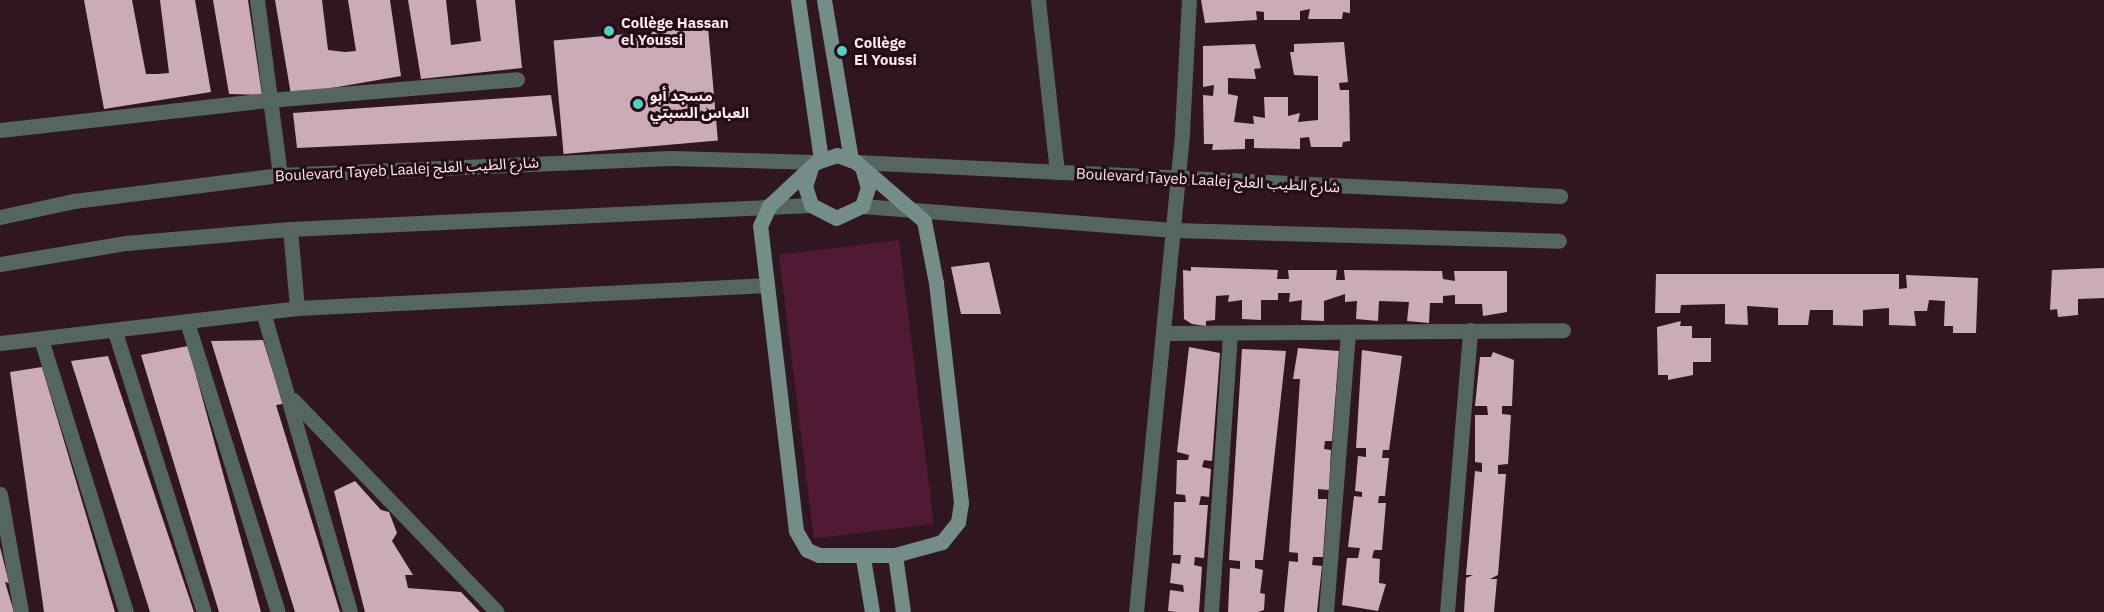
<!DOCTYPE html>
<meta charset="utf-8">
<style>
body{margin:0}
#map{position:relative;width:2104px;height:612px;overflow:hidden;background:#2f1621;font-family:"IBM Plex Sans","Noto Sans Arabic",sans-serif}
div>[style]{position:absolute}
.green>*{inset:0;background:#501934;transform-origin:0 0}
.building>*{inset:0;background:#ccabb8;transform-origin:0 0}
.street>*{height:15px;margin:-7.5px;padding:0 7.5px;transform-origin:7.5px;border-radius:7.5px;background:#556562}
.secondary>*{height:15px;margin:-7.5px;padding:0 7.5px;transform-origin:7.5px;border-radius:7.5px;background:#748d88}
.dots>*{width:16px;height:16px;translate:-50% -50%;box-sizing:border-box;border:3px solid #240d18;border-radius:50%}
span{translate:-50% -50%;white-space:nowrap;text-align:center;line-height:1.15;-webkit-text-stroke:6px #240d18;paint-order:stroke}
.poi-label{font-size:15px;color:#fae8ef;font-weight:700}
.left{translate:0 -50%;text-align:left}
.street-label{font-size:15px;color:#fae8ef}
</style>
<div id="map">
<div class="green">
<div style="left:899px;top:240px;width:286px;height:121px;rotate:83deg"></div>
</div>
<div class="building">
<div style="clip-path:polygon(84px 0,132px 0,146px 74px,158px 74px,169px 73px,160px 0,195px 0,211px 92px,104px 109px)"></div>
<div style="clip-path:polygon(213px 0,248px 0,262px 95px,229px 94px)"></div>
<div style="clip-path:polygon(275px 0,322px 0,328px 50px,345px 52px,356px 51px,348px 0,390px 0,401px 76px,291px 95px)"></div>
<div style="clip-path:polygon(408px 0,446px 0,451px 45px,481px 41px,476px 0,515px 0,522px 68px,421px 79px)"></div>
<div style="clip-path:polygon(1201px 0,1350px 0,1350px 13px,1343px 12px,1342px 19px,1308px 19px,1310px 9px,1300px 11px,1300px 20px,1264px 20px,1264px 12px,1256px 11px,1257px 20px,1205px 23px)"></div>
<div style="left:708px;top:27px;width:114px;height:155px;rotate:85deg"></div>
<div style="clip-path:polygon(1344px 42px,1348px 82px,1339px 83px,1340px 90px,1349px 90px,1350px 141px,1343px 142px,1342px 147px,1311px 147px,1309px 137px,1300px 138px,1300px 149px,1254px 148px,1254px 139px,1245px 139px,1245px 149px,1212px 150px,1213px 144px,1204px 144px,1203px 95px,1213px 96px,1214px 85px,1203px 87px,1203px 46px,1255px 44px,1261px 68px,1254px 69px,1256px 79px,1228px 78px,1228px 94px,1238px 96px,1234px 122px,1254px 124px,1253px 116px,1265px 118px,1264px 97px,1288px 97px,1288px 116px,1300px 113px,1298px 122px,1318px 120px,1318px 76px,1294px 75px,1290px 52px,1294px 52px,1294px 44px)"></div>
<div style="clip-path:polygon(551px 95px,557px 136px,297px 148px,293px 113px)"></div>
<div style="clip-path:polygon(989px 262px,1001px 314px,961px 314px,951px 267px)"></div>
<div style="clip-path:polygon(1191px 267px,1278px 270px,1277px 279px,1289px 279px,1288px 270px,1337px 270px,1336px 280px,1345px 280px,1344px 270px,1442px 271px,1443px 279px,1455px 281px,1454px 271px,1507px 271px,1507px 312px,1483px 316px,1482px 304px,1455px 304px,1455px 295px,1443px 296px,1443px 303px,1430px 303px,1429px 323px,1407px 321px,1409px 302px,1379px 301px,1378px 321px,1356px 319px,1357px 301px,1345px 302px,1345px 294px,1324px 301px,1324px 321px,1301px 320px,1302px 300px,1289px 302px,1290px 293px,1278px 293px,1278px 300px,1261px 300px,1261px 320px,1242px 319px,1242px 300px,1228px 302px,1229px 295px,1216px 296px,1215px 320px,1206px 321px,1206px 326px,1192px 324px,1184px 319px,1183px 270px,1191px 271px)"></div>
<div style="clip-path:polygon(2104px 268px,2104px 298px,2078px 299px,2078px 315px,2058px 317px,2057px 309px,2050px 310px,2052px 270px)"></div>
<div style="clip-path:polygon(1656px 274px,1899px 274px,1899px 289px,1907px 288px,1906px 275px,1978px 278px,1976px 333px,1953px 333px,1953px 326px,1944px 326px,1945px 301px,1929px 300px,1927px 311px,1914px 311px,1916px 326px,1889px 325px,1889px 308px,1863px 310px,1863px 326px,1833px 325px,1833px 310px,1810px 310px,1808px 325px,1778px 325px,1778px 308px,1747px 306px,1748px 325px,1725px 324px,1725px 304px,1681px 305px,1680px 313px,1655px 313px)"></div>
<div style="clip-path:polygon(1681px 321px,1680px 326px,1692px 326px,1692px 338px,1711px 338px,1711px 362px,1693px 362px,1693px 375px,1668px 380px,1668px 375px,1658px 375px,1657px 327px)"></div>
<div style="clip-path:polygon(263px 340px,283px 404px,276px 405px,340px 612px,295px 612px,211px 341px)"></div>
<div style="clip-path:polygon(188px 346px,261px 612px,219px 612px,141px 355px)"></div>
<div style="clip-path:polygon(1189px 347px,1220px 353px,1212px 461px,1204px 460px,1202px 467px,1211px 469px,1209px 497px,1201px 496px,1199px 505px,1208px 505px,1204px 558px,1195px 557px,1194px 565px,1202px 567px,1199px 612px,1177px 612px,1168px 611px,1170px 590px,1184px 592px,1183px 585px,1170px 583px,1172px 563px,1180px 564px,1181px 555px,1173px 555px,1174px 502px,1186px 502px,1185px 495px,1176px 494px,1177px 460px,1188px 460px,1189px 455px,1177px 452px)"></div>
<div style="clip-path:polygon(1298px 348px,1339px 351px,1332px 441px,1325px 441px,1324px 449px,1331px 450px,1329px 490px,1318px 489px,1318px 499px,1327px 499px,1323px 557px,1313px 557px,1312px 565px,1322px 566px,1317px 612px,1284px 612px,1289px 561px,1298px 562px,1298px 553px,1289px 552px,1300px 379px,1293px 379px)"></div>
<div style="clip-path:polygon(1242px 349px,1286px 351px,1263px 560px,1255px 560px,1255px 568px,1263px 570px,1260px 593px,1265px 594px,1264px 610px,1258px 612px,1228px 612px,1230px 568px,1240px 569px,1240px 561px,1229px 560px)"></div>
<div style="clip-path:polygon(1362px 350px,1402px 356px,1389px 450px,1383px 450px,1382px 458px,1389px 458px,1385px 496px,1379px 496px,1378px 503px,1386px 503px,1382px 550px,1374px 550px,1372px 558px,1380px 559px,1379px 583px,1386px 584px,1378px 611px,1342px 605px,1347px 558px,1358px 558px,1360px 548px,1348px 547px,1354px 496px,1362px 497px,1362px 492px,1355px 491px,1358px 456px,1366px 457px,1366px 448px,1356px 448px)"></div>
<div style="clip-path:polygon(1493px 352px,1514px 360px,1512px 406px,1502px 406px,1502px 414px,1511px 415px,1508px 464px,1498px 465px,1498px 474px,1506px 474px,1498px 575px,1490px 579px,1497px 579px,1494px 612px,1464px 612px,1466px 578px,1473px 575px,1466px 575px,1475px 471px,1482px 472px,1482px 463px,1475px 462px,1475px 415px,1488px 415px,1487px 406px,1475px 406px,1480px 357px,1491px 357px)"></div>
<div style="clip-path:polygon(108px 356px,194px 612px,150px 612px,71px 361px)"></div>
<div style="clip-path:polygon(42px 367px,115px 612px,44px 612px,10px 372px)"></div>
<div style="clip-path:polygon(355px 481px,381px 510px,389px 512px,397px 533px,392px 541px,413px 575px,405px 575px,408px 588px,461px 592px,480px 612px,365px 612px,334px 491px)"></div>
<div style="clip-path:polygon(0 547px,9px 583px,5px 582px,14px 612px,0 612px)"></div>
</div>
<div class="street">
<div style="left:257px;top:0;width:177px;rotate:82.5deg"></div>
<div style="left:1038px;top:0;width:173px;rotate:83.7deg"></div>
<div style="left:0;top:130px;width:271px;rotate:-6.4deg"></div>
<div style="left:269px;top:100px;width:249px;rotate:-4.8deg"></div>
<div style="left:856px;top:162px;width:705px;rotate:2.76deg"></div>
<div style="left:862px;top:206px;width:312px;rotate:4.4deg"></div>
<div style="left:1173px;top:230px;width:386px;rotate:1.6deg"></div>
<div style="left:0;top:217px;width:76px;rotate:-12.2deg"></div>
<div style="left:74px;top:201px;width:208px;rotate:-7.2deg"></div>
<div style="left:280px;top:175px;width:391px;rotate:-2.5deg"></div>
<div style="left:671px;top:158px;width:145px;rotate:1.6deg"></div>
<div style="left:290px;top:229px;width:79px;rotate:84.9deg"></div>
<div style="left:297px;top:308px;width:468px;rotate:-2.8deg"></div>
<div style="left:0;top:264px;width:128px;rotate:-9.5deg"></div>
<div style="left:126px;top:243px;width:165px;rotate:-4.9deg"></div>
<div style="left:290px;top:229px;width:522px;rotate:-2.64deg"></div>
<div style="left:263px;top:312px;width:312px;rotate:73.8deg"></div>
<div style="left:187px;top:322px;width:304px;rotate:72.6deg"></div>
<div style="left:115px;top:332px;width:294px;rotate:72.4deg"></div>
<div style="left:1164px;top:333px;width:399px;rotate:-0.4deg"></div>
<div style="left:41px;top:339px;width:286px;rotate:72.7deg"></div>
<div style="left:0;top:343px;width:299px;rotate:-6.7deg"></div>
<div style="left:293px;top:400px;width:294px;rotate:46.1deg"></div>
<div style="left:0;top:494px;width:120px;rotate:79.9deg"></div>
<div style="left:1136px;top:612px;width:482px;rotate:-84.5deg"></div>
<div style="left:1182px;top:132px;width:132px;rotate:-87deg"></div>
<div style="left:1211px;top:612px;width:280px;rotate:-86.1deg"></div>
<div style="left:1326px;top:612px;width:281px;rotate:-85.5deg"></div>
<div style="left:1447px;top:612px;width:283px;rotate:-85.3deg"></div>
</div>
<div class="secondary">
<div style="left:798px;top:0;width:161px;rotate:81.8deg"></div>
<div style="left:824px;top:0;width:161px;rotate:80.4deg"></div>
<div style="left:837px;top:155px;width:20px;rotate:20deg"></div>
<div style="left:856px;top:162px;width:90px;rotate:40.9deg"></div>
<div style="left:924px;top:221px;width:63px;rotate:79deg"></div>
<div style="left:936px;top:283px;width:221px;rotate:83.5deg"></div>
<div style="left:961px;top:503px;width:19px;rotate:99deg"></div>
<div style="left:958px;top:522px;width:26px;rotate:129deg"></div>
<div style="left:942px;top:542px;width:49px;rotate:164.5deg"></div>
<div style="left:895px;top:555px;width:76px;rotate:180deg"></div>
<div style="left:819px;top:555px;width:13px;rotate:-157deg"></div>
<div style="left:807px;top:550px;width:22px;rotate:-120deg"></div>
<div style="left:796px;top:531px;width:307px;rotate:-96.7deg"></div>
<div style="left:760px;top:226px;width:23px;rotate:-65deg"></div>
<div style="left:770px;top:205px;width:63px;rotate:-43.1deg"></div>
<div style="left:816px;top:162px;width:22px;rotate:-18deg"></div>
<div style="left:810px;top:171px;width:16px;rotate:108deg"></div>
<div style="left:805px;top:186px;width:20px;rotate:72deg"></div>
<div style="left:811px;top:205px;width:28px;rotate:27deg"></div>
<div style="left:836px;top:218px;width:29px;rotate:-25deg"></div>
<div style="left:862px;top:206px;width:19px;rotate:-72deg"></div>
<div style="left:868px;top:188px;width:19px;rotate:-106deg"></div>
<div style="left:895px;top:555px;width:58px;rotate:82deg"></div>
<div style="left:863px;top:558px;width:55px;rotate:80.5deg"></div>
</div>
<div class="dots">
<div style="left:609px;top:31px;background:#58cec0"></div>
<div style="left:842px;top:51px;background:#58cec0"></div>
<div style="left:638px;top:104px;background:#58cec0"></div>
</div>
<div class="poi-label">
<span class="left" style="left:621px;top:31px">Collège Hassan<br>el Youssi</span>
<span class="left" style="left:854px;top:51px">Collège<br>El Youssi</span>
<span class="left" style="left:650px;top:104px">مسجد أبو<br>العباس السبتي</span>
</div>
<div class="street-label">
<span style="left:407px;top:169px;rotate:-3deg">Boulevard Tayeb Laalej شارع الطيب العلج</span>
<span style="left:1208px;top:180px;rotate:3deg">Boulevard Tayeb Laalej شارع الطيب العلج</span>
</div>
</div>
